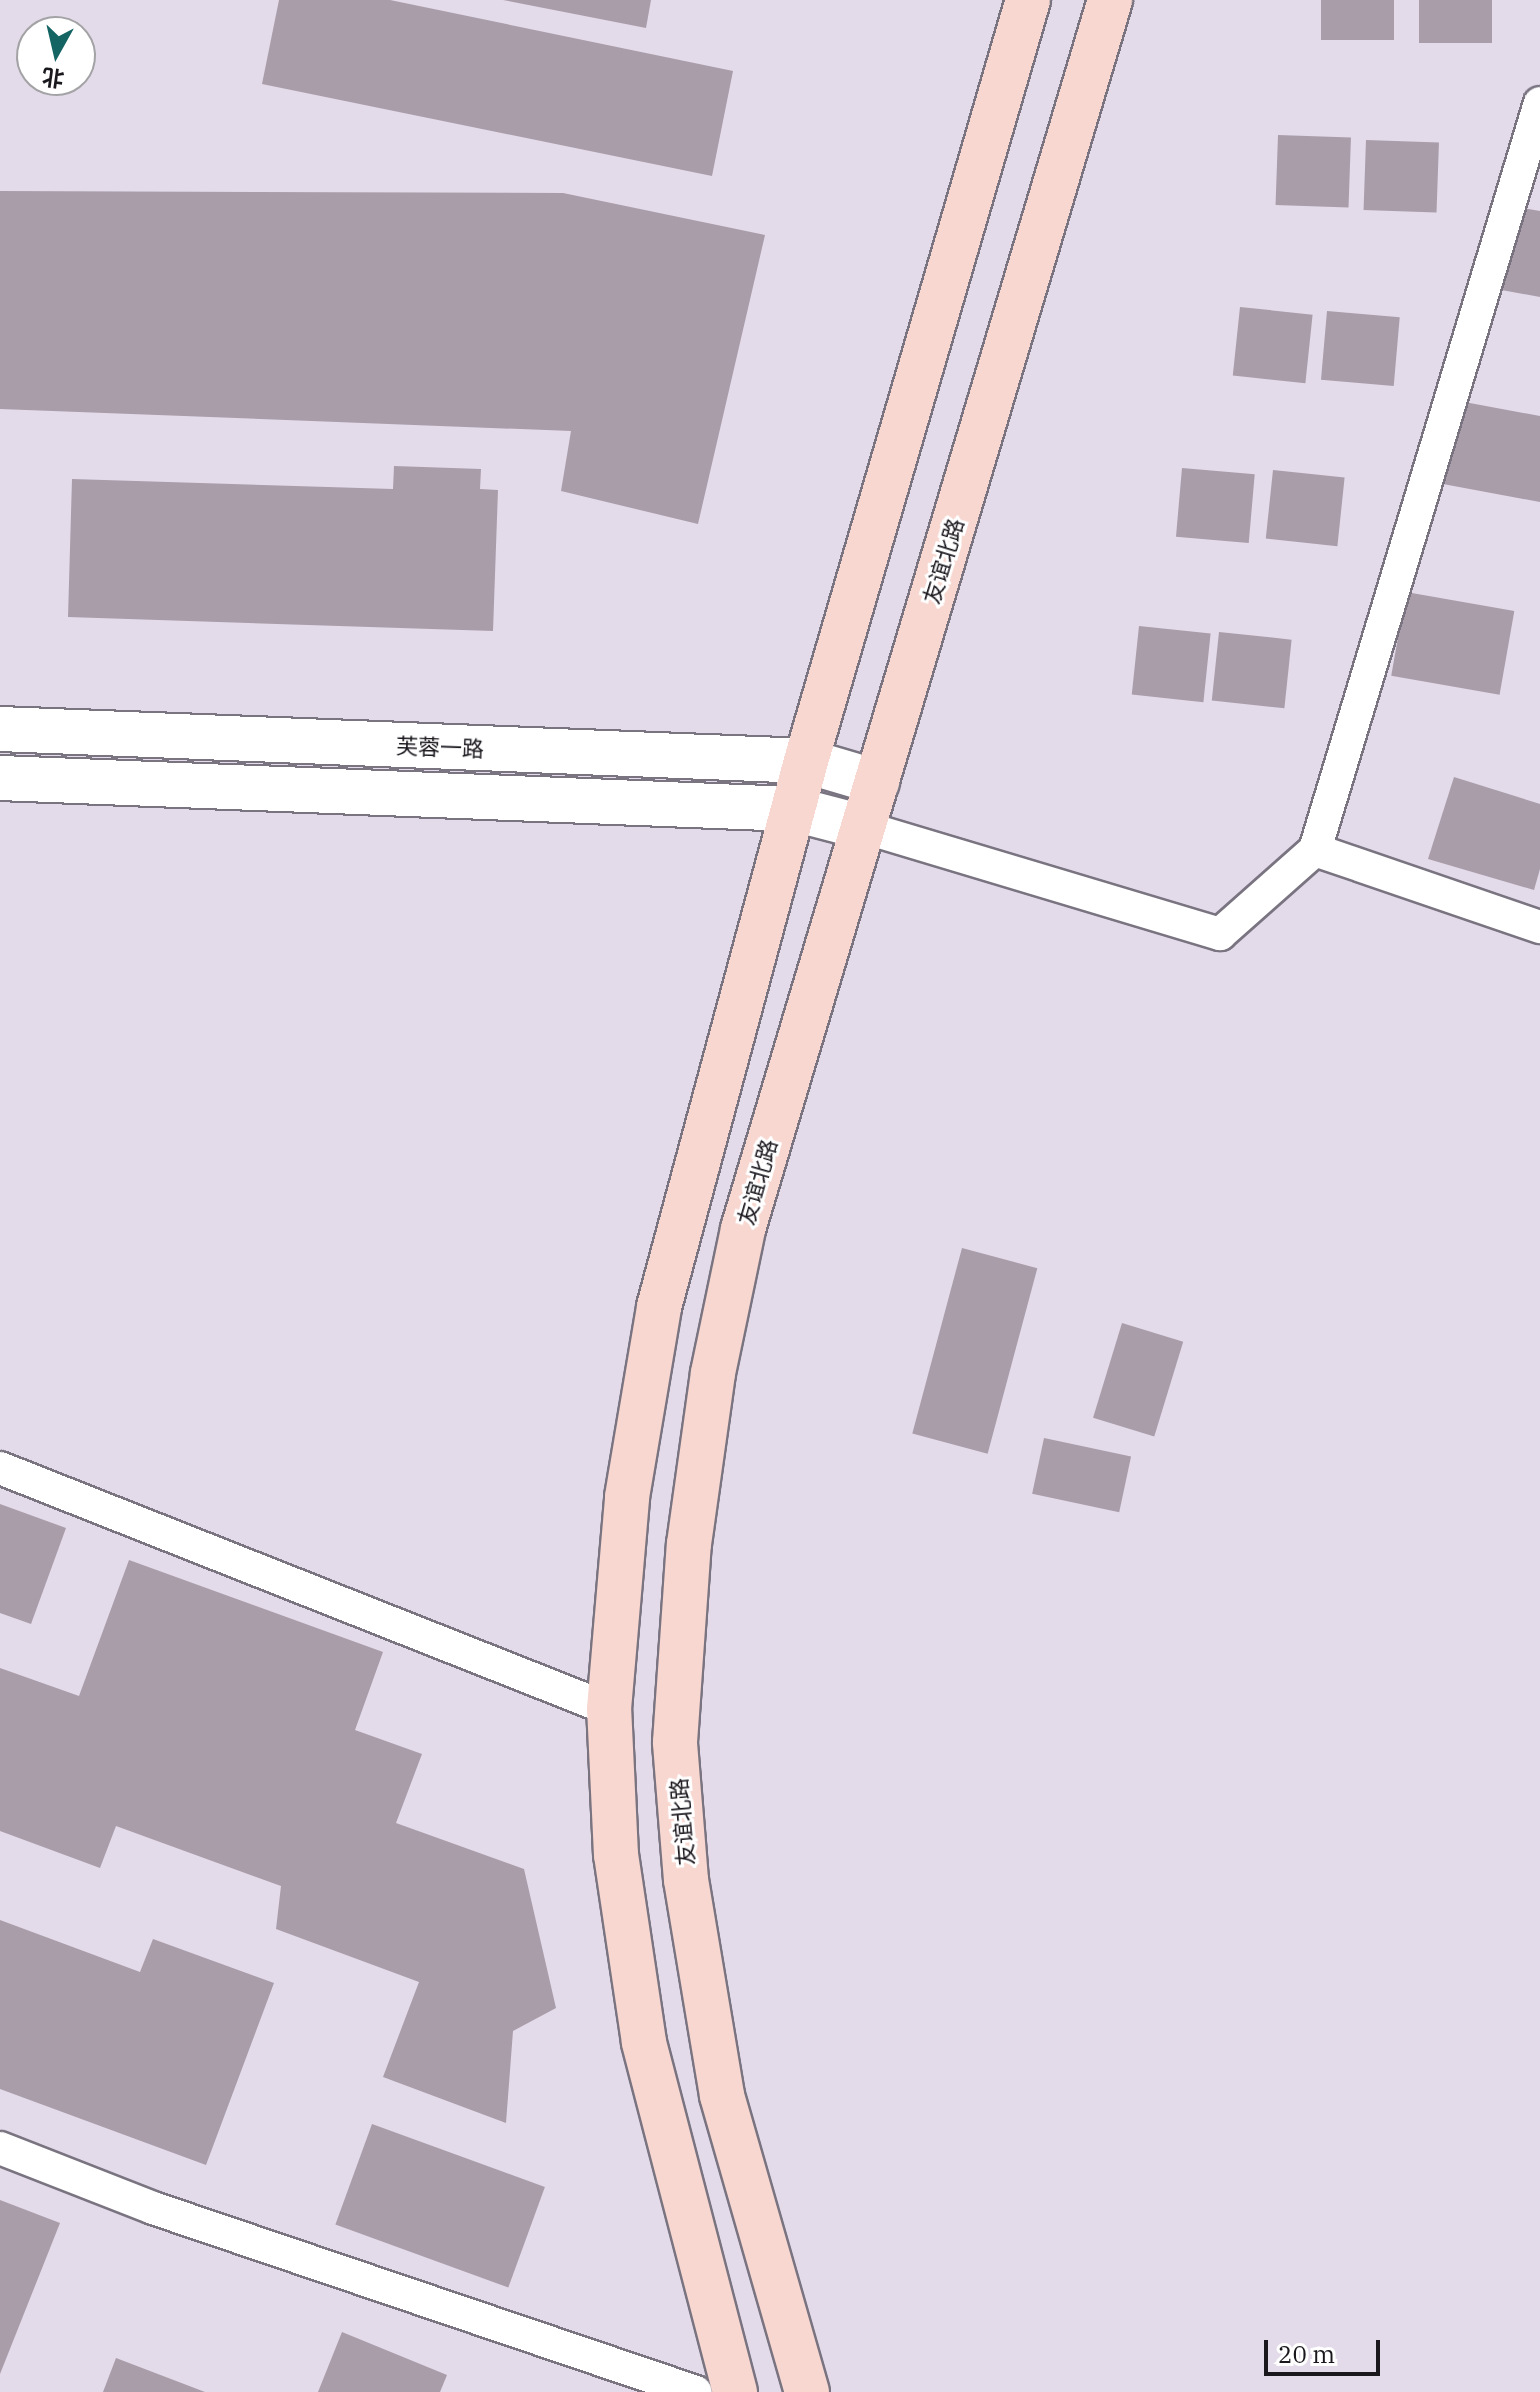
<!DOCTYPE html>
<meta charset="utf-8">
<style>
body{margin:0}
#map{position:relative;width:1540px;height:2392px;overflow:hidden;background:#e3dbea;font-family:"IBM Plex Serif","Noto Sans SC",serif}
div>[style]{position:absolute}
.building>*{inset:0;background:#a99da9;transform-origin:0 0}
.roads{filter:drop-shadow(2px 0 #7a7481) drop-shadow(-2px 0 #7a7481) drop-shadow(0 2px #7a7481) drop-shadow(0 -2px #7a7481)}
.street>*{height:32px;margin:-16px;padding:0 16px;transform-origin:16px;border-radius:16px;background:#fff}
.secondary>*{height:44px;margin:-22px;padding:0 22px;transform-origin:22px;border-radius:22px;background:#fff}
.primary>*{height:44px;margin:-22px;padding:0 22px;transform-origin:22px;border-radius:22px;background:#f7d7d0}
span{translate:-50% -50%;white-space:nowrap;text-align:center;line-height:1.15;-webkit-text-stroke:6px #fff;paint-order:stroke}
.street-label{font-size:22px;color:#1a171d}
.north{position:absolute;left:16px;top:16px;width:80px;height:80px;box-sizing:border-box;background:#fff;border:2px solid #a3a2a5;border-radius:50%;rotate:188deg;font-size:22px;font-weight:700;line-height:32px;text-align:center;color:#1a171d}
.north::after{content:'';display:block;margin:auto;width:28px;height:36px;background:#146464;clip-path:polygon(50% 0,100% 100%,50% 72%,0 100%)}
.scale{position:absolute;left:1264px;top:2340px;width:116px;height:36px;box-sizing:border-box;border:4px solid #1a171d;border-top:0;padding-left:10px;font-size:24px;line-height:28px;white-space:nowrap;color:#1a171d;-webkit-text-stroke:6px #fff;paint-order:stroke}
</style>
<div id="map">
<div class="building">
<div style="clip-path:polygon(279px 0,390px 0,733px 71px,712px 176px,262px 84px)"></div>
<div style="clip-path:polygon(503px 0,651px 0,646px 28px)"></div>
<div style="left:1321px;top:0;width:73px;height:40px"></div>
<div style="left:1419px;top:0;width:73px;height:43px"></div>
<div style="left:1278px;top:135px;width:73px;height:70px;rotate:2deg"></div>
<div style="left:1366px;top:140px;width:73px;height:70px;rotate:2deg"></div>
<div style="clip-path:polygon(0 191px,563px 193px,765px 235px,698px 524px,561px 491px,571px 431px,0 409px)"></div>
<div style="clip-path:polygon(1511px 206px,1540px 211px,1540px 297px,1496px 289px)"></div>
<div style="left:1240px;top:307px;width:73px;height:69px;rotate:6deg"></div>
<div style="left:1327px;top:311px;width:73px;height:69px;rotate:5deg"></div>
<div style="clip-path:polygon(1459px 401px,1540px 416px,1540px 502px,1443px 484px)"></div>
<div style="clip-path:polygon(394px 466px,481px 469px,480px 489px,498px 490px,493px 631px,68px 617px,72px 479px,393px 489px)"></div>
<div style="left:1182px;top:468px;width:73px;height:69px;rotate:5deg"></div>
<div style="left:1273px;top:470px;width:72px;height:69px;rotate:6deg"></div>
<div style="left:1406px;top:592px;width:110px;height:85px;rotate:10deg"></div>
<div style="left:1139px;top:626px;width:72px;height:69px;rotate:6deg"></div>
<div style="left:1219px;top:632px;width:73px;height:69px;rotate:6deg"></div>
<div style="clip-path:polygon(1454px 777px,1540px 804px,1540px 869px,1534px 890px,1428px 859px)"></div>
<div style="left:962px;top:1248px;width:78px;height:192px;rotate:15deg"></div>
<div style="left:1122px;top:1323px;width:64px;height:99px;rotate:17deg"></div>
<div style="left:1044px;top:1438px;width:89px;height:57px;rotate:12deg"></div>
<div style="clip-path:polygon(0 1504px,66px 1528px,31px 1624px,0 1613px)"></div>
<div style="clip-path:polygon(129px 1560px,383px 1652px,355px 1730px,422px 1754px,396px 1823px,524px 1869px,556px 2008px,513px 2031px,506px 2123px,383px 2077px,419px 1982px,276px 1929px,281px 1886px,116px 1826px,100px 1868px,0 1831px,0 1668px,79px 1696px)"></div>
<div style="clip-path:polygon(0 1920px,140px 1972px,153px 1939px,274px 1983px,206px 2165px,0 2089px)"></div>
<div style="left:372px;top:2124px;width:184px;height:107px;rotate:20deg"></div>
<div style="clip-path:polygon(0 2200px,60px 2223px,0 2374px)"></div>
<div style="clip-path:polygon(342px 2332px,447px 2375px,440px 2392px,318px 2392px)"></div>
<div style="clip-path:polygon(116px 2358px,205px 2392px,103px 2392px)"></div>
</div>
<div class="roads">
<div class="street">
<div style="left:863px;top:827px;width:373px;rotate:16.7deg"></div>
<div style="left:1220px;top:934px;width:127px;rotate:-41.5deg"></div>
<div style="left:1315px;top:850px;width:238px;rotate:18.9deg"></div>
<div style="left:1315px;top:850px;width:780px;rotate:-73.24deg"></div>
<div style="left:0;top:1468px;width:655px;rotate:21.59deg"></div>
<div style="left:0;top:2148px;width:164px;rotate:21.4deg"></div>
<div style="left:153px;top:2208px;width:573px;rotate:18.72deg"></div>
</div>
<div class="secondary">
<div style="left:0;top:729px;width:807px;rotate:2.27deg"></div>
<div style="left:806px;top:761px;width:74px;rotate:16.5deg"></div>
<div style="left:0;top:778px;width:795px;rotate:2.24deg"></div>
<div style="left:794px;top:809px;width:71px;rotate:14.6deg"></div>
</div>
<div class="primary">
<div style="left:735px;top:2392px;width:362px;rotate:-104.6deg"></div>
<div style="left:644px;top:2042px;width:189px;rotate:-98.5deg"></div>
<div style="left:616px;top:1855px;width:146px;rotate:-92.7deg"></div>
<div style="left:609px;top:1709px;width:213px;rotate:-85.1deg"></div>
<div style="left:627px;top:1497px;width:193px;rotate:-80.4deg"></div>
<div style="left:659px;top:1307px;width:565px;rotate:-74.93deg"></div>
<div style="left:806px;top:761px;width:793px;rotate:-73.74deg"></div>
<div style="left:807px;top:2392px;width:309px;rotate:-106deg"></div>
<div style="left:722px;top:2095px;width:218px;rotate:-99.5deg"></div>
<div style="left:686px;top:1880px;width:138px;rotate:-94.6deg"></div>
<div style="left:675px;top:1742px;width:198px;rotate:-86deg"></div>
<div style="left:689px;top:1544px;width:173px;rotate:-82deg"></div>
<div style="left:713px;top:1373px;width:147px;rotate:-78.2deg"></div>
<div style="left:743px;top:1229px;width:1283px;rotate:-73.37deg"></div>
</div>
</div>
<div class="street-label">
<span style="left:943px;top:561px;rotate:-73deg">友谊北路</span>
<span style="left:440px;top:747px;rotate:2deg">芙蓉一路</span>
<span style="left:757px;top:1182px;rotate:-74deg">友谊北路</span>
<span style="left:682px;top:1822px;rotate:-95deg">友谊北路</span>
</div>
<div class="north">北</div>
<div class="scale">20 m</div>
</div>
